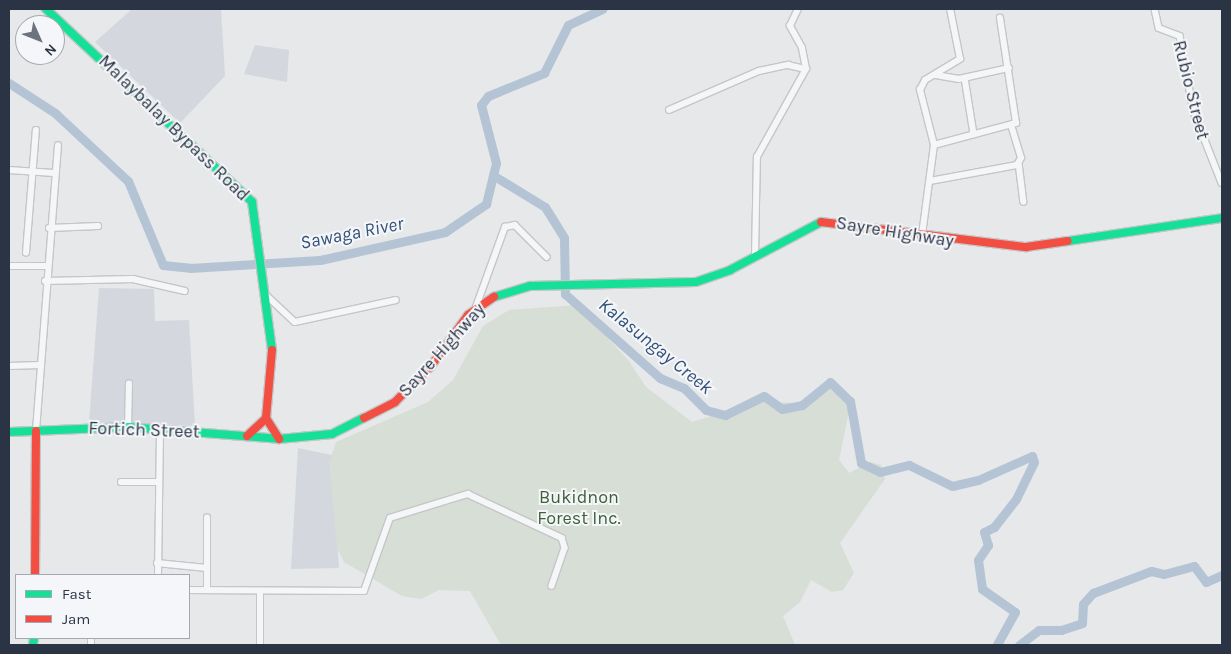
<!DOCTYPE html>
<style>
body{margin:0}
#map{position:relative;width:1231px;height:654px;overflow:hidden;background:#e6e8ea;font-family:Karla,sans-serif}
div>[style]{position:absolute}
.built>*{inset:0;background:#d4d7dd}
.green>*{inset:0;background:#d6ded6}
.river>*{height:9px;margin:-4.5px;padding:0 4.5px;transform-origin:4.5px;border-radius:4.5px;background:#b4c4d5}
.roads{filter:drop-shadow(1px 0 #c4c6c8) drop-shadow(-1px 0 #c4c6c8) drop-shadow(0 1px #c4c6c8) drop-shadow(0 -1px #c4c6c8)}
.street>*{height:5.5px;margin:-2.75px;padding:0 2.75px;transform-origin:2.75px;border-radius:2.75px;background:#f5f6f7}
.fast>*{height:8px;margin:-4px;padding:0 4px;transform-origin:4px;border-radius:4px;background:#16e098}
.jam>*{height:8px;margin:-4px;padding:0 4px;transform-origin:4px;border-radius:4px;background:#f24e42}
span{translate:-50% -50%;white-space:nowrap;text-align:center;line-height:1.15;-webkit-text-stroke:4px #f4f6f9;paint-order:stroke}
.street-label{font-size:18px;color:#2b3445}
.park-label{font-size:18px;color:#3f6138}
.water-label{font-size:19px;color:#34527a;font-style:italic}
.frame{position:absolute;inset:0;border:10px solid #2b3445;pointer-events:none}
.legend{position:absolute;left:15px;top:574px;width:175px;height:65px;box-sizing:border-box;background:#f4f6f9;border:1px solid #a4a8b1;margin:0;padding:6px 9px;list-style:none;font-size:15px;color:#2b3445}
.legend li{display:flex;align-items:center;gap:10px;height:25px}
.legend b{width:25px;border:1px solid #a4a8b1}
.north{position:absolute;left:15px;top:15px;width:50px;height:50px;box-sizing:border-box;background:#f4f6f9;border:1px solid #a4a8b1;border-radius:50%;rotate:134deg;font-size:14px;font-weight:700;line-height:20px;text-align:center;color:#2b3445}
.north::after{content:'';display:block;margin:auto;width:18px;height:22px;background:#6c737f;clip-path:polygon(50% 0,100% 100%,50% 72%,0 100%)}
</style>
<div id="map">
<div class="built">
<div style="clip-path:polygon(132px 9px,221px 9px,225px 76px,180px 123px,95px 42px)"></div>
<div style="clip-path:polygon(255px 45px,289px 50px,287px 82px,244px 74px)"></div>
<div style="clip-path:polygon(99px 288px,154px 289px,155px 321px,189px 320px,195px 426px,89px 422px)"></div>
<div style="clip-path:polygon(298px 448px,332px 455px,339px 568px,291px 569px)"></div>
</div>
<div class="green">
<div style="clip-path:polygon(577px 305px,629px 361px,646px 387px,692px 422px,761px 401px,797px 403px,831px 388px,844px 397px,850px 406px,839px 460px,849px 473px,871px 462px,881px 465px,885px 479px,840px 543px,854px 573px,843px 590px,832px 592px,811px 580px,800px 602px,783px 616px,795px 645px,501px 645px,470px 591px,439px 590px,421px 599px,402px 596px,344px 562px,337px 548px,329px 463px,336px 442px,428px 402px,453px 380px,483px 326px,509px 310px)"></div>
</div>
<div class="river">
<div style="left:9px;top:83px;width:55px;rotate:33.1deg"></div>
<div style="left:55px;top:113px;width:100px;rotate:43deg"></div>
<div style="left:128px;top:181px;width:91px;rotate:67.4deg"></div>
<div style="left:163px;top:265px;width:27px;rotate:6deg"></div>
<div style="left:190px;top:268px;width:130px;rotate:-3.5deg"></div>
<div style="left:320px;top:260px;width:128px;rotate:-12.6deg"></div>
<div style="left:445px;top:232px;width:50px;rotate:-34.3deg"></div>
<div style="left:486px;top:204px;width:42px;rotate:-76.3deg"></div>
<div style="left:496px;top:163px;width:60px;rotate:-104.5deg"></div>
<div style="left:481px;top:105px;width:11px;rotate:-52deg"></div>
<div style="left:488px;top:96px;width:61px;rotate:-22.3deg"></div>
<div style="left:544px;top:73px;width:54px;rotate:-63.4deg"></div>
<div style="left:568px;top:25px;width:38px;rotate:-25deg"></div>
<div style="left:496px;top:177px;width:57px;rotate:31.5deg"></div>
<div style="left:545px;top:207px;width:36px;rotate:58deg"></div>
<div style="left:564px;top:238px;width:56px;rotate:89deg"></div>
<div style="left:565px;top:294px;width:127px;rotate:41.5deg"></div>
<div style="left:660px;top:378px;width:26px;rotate:23deg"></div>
<div style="left:684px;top:388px;width:31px;rotate:45deg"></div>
<div style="left:706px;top:410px;width:20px;rotate:15deg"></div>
<div style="left:725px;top:415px;width:43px;rotate:-26deg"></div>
<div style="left:764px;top:396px;width:22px;rotate:36deg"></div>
<div style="left:782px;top:409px;width:20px;rotate:-11deg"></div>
<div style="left:802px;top:405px;width:36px;rotate:-39deg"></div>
<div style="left:830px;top:382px;width:28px;rotate:44deg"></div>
<div style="left:850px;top:401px;width:63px;rotate:79.9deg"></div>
<div style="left:861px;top:463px;width:21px;rotate:25deg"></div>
<div style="left:880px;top:472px;width:30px;rotate:-14deg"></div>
<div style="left:909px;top:465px;width:48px;rotate:26deg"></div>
<div style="left:952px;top:486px;width:27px;rotate:-13deg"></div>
<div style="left:978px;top:480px;width:59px;rotate:-24deg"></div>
<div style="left:1032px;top:456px;width:6px;rotate:72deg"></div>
<div style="left:1034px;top:462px;width:41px;rotate:115.9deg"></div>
<div style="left:1016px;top:499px;width:36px;rotate:128deg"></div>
<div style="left:994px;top:527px;width:11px;rotate:153deg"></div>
<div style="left:984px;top:532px;width:14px;rotate:73deg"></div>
<div style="left:988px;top:545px;width:18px;rotate:124deg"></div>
<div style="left:978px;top:560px;width:29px;rotate:82deg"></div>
<div style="left:982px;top:589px;width:40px;rotate:34.9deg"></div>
<div style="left:1015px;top:612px;width:38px;rotate:119deg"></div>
<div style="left:1019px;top:645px;width:25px;rotate:-37deg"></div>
<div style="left:1039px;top:630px;width:22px"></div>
<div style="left:1061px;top:630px;width:22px;rotate:-18deg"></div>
<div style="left:1082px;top:623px;width:19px;rotate:-87deg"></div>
<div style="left:1083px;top:604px;width:15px;rotate:-48deg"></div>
<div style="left:1093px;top:593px;width:62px;rotate:-20.8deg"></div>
<div style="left:1151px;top:571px;width:13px;rotate:13deg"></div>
<div style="left:1164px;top:574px;width:31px;rotate:-15deg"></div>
<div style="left:1194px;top:566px;width:20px;rotate:53deg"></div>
<div style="left:1206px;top:582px;width:17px;rotate:-24deg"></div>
</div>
<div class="roads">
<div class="street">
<div style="left:1155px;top:9px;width:19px;rotate:78deg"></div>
<div style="left:1159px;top:28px;width:22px;rotate:21deg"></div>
<div style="left:1180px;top:36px;width:77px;rotate:79.6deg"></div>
<div style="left:1194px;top:112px;width:76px;rotate:68.5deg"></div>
<div style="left:936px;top:75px;width:23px;rotate:10deg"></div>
<div style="left:959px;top:79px;width:51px;rotate:-12.4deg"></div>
<div style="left:965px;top:78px;width:57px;rotate:80.9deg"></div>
<div style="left:669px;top:110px;width:98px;rotate:-23.4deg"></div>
<div style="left:759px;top:71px;width:30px;rotate:-12deg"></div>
<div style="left:788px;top:65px;width:18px;rotate:13deg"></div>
<div style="left:934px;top:145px;width:57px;rotate:-104.3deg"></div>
<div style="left:920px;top:90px;width:11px;rotate:-63deg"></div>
<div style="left:925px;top:80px;width:41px;rotate:-31deg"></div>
<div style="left:960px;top:59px;width:51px;rotate:-101.3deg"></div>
<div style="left:1019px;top:163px;width:39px;rotate:83deg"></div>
<div style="left:9px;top:170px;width:45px;rotate:3.8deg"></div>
<div style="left:930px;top:181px;width:88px;rotate:-10.4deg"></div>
<div style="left:1017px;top:165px;width:8px;rotate:-60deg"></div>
<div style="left:1021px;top:158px;width:34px;rotate:-107deg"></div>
<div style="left:49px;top:228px;width:49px;rotate:-2.3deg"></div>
<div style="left:922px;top:235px;width:91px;rotate:-82.4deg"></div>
<div style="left:934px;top:145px;width:85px;rotate:-15deg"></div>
<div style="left:1016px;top:123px;width:106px;rotate:-98.7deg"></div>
<div style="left:26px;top:253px;width:123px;rotate:-85.4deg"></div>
<div style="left:755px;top:257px;width:100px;rotate:-88.9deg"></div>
<div style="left:757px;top:157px;width:101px;rotate:-60.9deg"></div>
<div style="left:806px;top:69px;width:21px;rotate:-101deg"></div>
<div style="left:802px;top:48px;width:25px;rotate:-119deg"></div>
<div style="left:790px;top:26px;width:19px;rotate:-65deg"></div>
<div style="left:9px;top:266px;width:37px"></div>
<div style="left:45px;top:281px;width:88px;rotate:-1.3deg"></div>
<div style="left:133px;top:279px;width:53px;rotate:13deg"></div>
<div style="left:264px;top:293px;width:42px;rotate:43.1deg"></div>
<div style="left:295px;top:322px;width:103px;rotate:-12.3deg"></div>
<div style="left:476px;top:307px;width:85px;rotate:-70.1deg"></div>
<div style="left:505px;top:227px;width:10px;rotate:-11deg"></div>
<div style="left:515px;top:225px;width:45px;rotate:45deg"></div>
<div style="left:9px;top:366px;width:30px;rotate:-2deg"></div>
<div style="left:128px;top:427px;width:43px;rotate:-88.7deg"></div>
<div style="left:36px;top:431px;width:286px;rotate:-85.6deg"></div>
<div style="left:121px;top:482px;width:36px"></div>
<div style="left:157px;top:563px;width:50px;rotate:5.7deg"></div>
<div style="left:158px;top:575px;width:146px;rotate:-89.2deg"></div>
<div style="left:189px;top:590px;width:175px;rotate:0.3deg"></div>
<div style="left:364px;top:591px;width:77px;rotate:-70.4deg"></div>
<div style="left:390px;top:518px;width:82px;rotate:-17.1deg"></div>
<div style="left:468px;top:494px;width:104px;rotate:25.1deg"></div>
<div style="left:562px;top:538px;width:10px;rotate:73deg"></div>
<div style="left:565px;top:548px;width:40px;rotate:108.9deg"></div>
<div style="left:207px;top:590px;width:72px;rotate:-90deg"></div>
<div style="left:91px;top:645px;width:7px;rotate:-90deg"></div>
<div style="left:260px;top:645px;width:53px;rotate:-90deg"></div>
</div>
<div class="fast">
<div style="left:46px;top:9px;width:282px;rotate:43.1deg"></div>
<div style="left:252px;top:202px;width:149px;rotate:82.3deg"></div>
<div style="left:1068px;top:241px;width:156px;rotate:-8.5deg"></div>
<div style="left:494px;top:297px;width:38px;rotate:-17deg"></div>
<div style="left:530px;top:286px;width:166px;rotate:-1.4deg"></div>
<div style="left:696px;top:282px;width:36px;rotate:-19deg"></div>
<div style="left:730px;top:270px;width:103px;rotate:-27.8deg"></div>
<div style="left:9px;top:432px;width:119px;rotate:-2.4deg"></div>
<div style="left:128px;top:427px;width:151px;rotate:4.5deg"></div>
<div style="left:279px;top:439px;width:53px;rotate:-5.4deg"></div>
<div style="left:332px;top:434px;width:36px;rotate:-27deg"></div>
<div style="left:33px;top:645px;width:7px;rotate:-82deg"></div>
</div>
<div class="jam">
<div style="left:821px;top:222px;width:207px;rotate:7deg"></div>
<div style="left:1026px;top:247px;width:42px;rotate:-8.1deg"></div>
<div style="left:272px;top:350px;width:68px;rotate:95deg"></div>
<div style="left:266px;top:418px;width:25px;rotate:58deg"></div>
<div style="left:364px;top:418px;width:35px;rotate:-27deg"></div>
<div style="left:395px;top:402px;width:51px;rotate:-45deg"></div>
<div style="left:431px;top:366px;width:63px;rotate:-54deg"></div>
<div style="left:468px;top:315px;width:32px;rotate:-35deg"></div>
<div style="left:247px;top:436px;width:26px;rotate:-43deg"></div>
<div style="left:35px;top:575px;width:144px;rotate:-89.6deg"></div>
</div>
</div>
<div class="street-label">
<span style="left:1191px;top:90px;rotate:76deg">Rubio Street</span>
<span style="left:174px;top:128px;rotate:44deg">Malaybalay Bypass Road</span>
<span style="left:895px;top:232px;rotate:9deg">Sayre Highway</span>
<span style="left:442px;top:350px;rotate:-48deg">Sayre Highway</span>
<span style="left:144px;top:430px;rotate:2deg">Fortich Street</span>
</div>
<div class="park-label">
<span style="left:579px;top:508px">Bukidnon<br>Forest Inc.</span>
</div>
<div class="water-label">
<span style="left:352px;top:234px;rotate:-11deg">Sawaga River</span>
<span style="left:655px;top:347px;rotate:39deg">Kalasungay Creek</span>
</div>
<div class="frame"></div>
<ul class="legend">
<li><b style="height:6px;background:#16e098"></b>Fast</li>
<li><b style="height:6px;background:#f24e42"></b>Jam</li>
</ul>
<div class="north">N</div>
</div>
